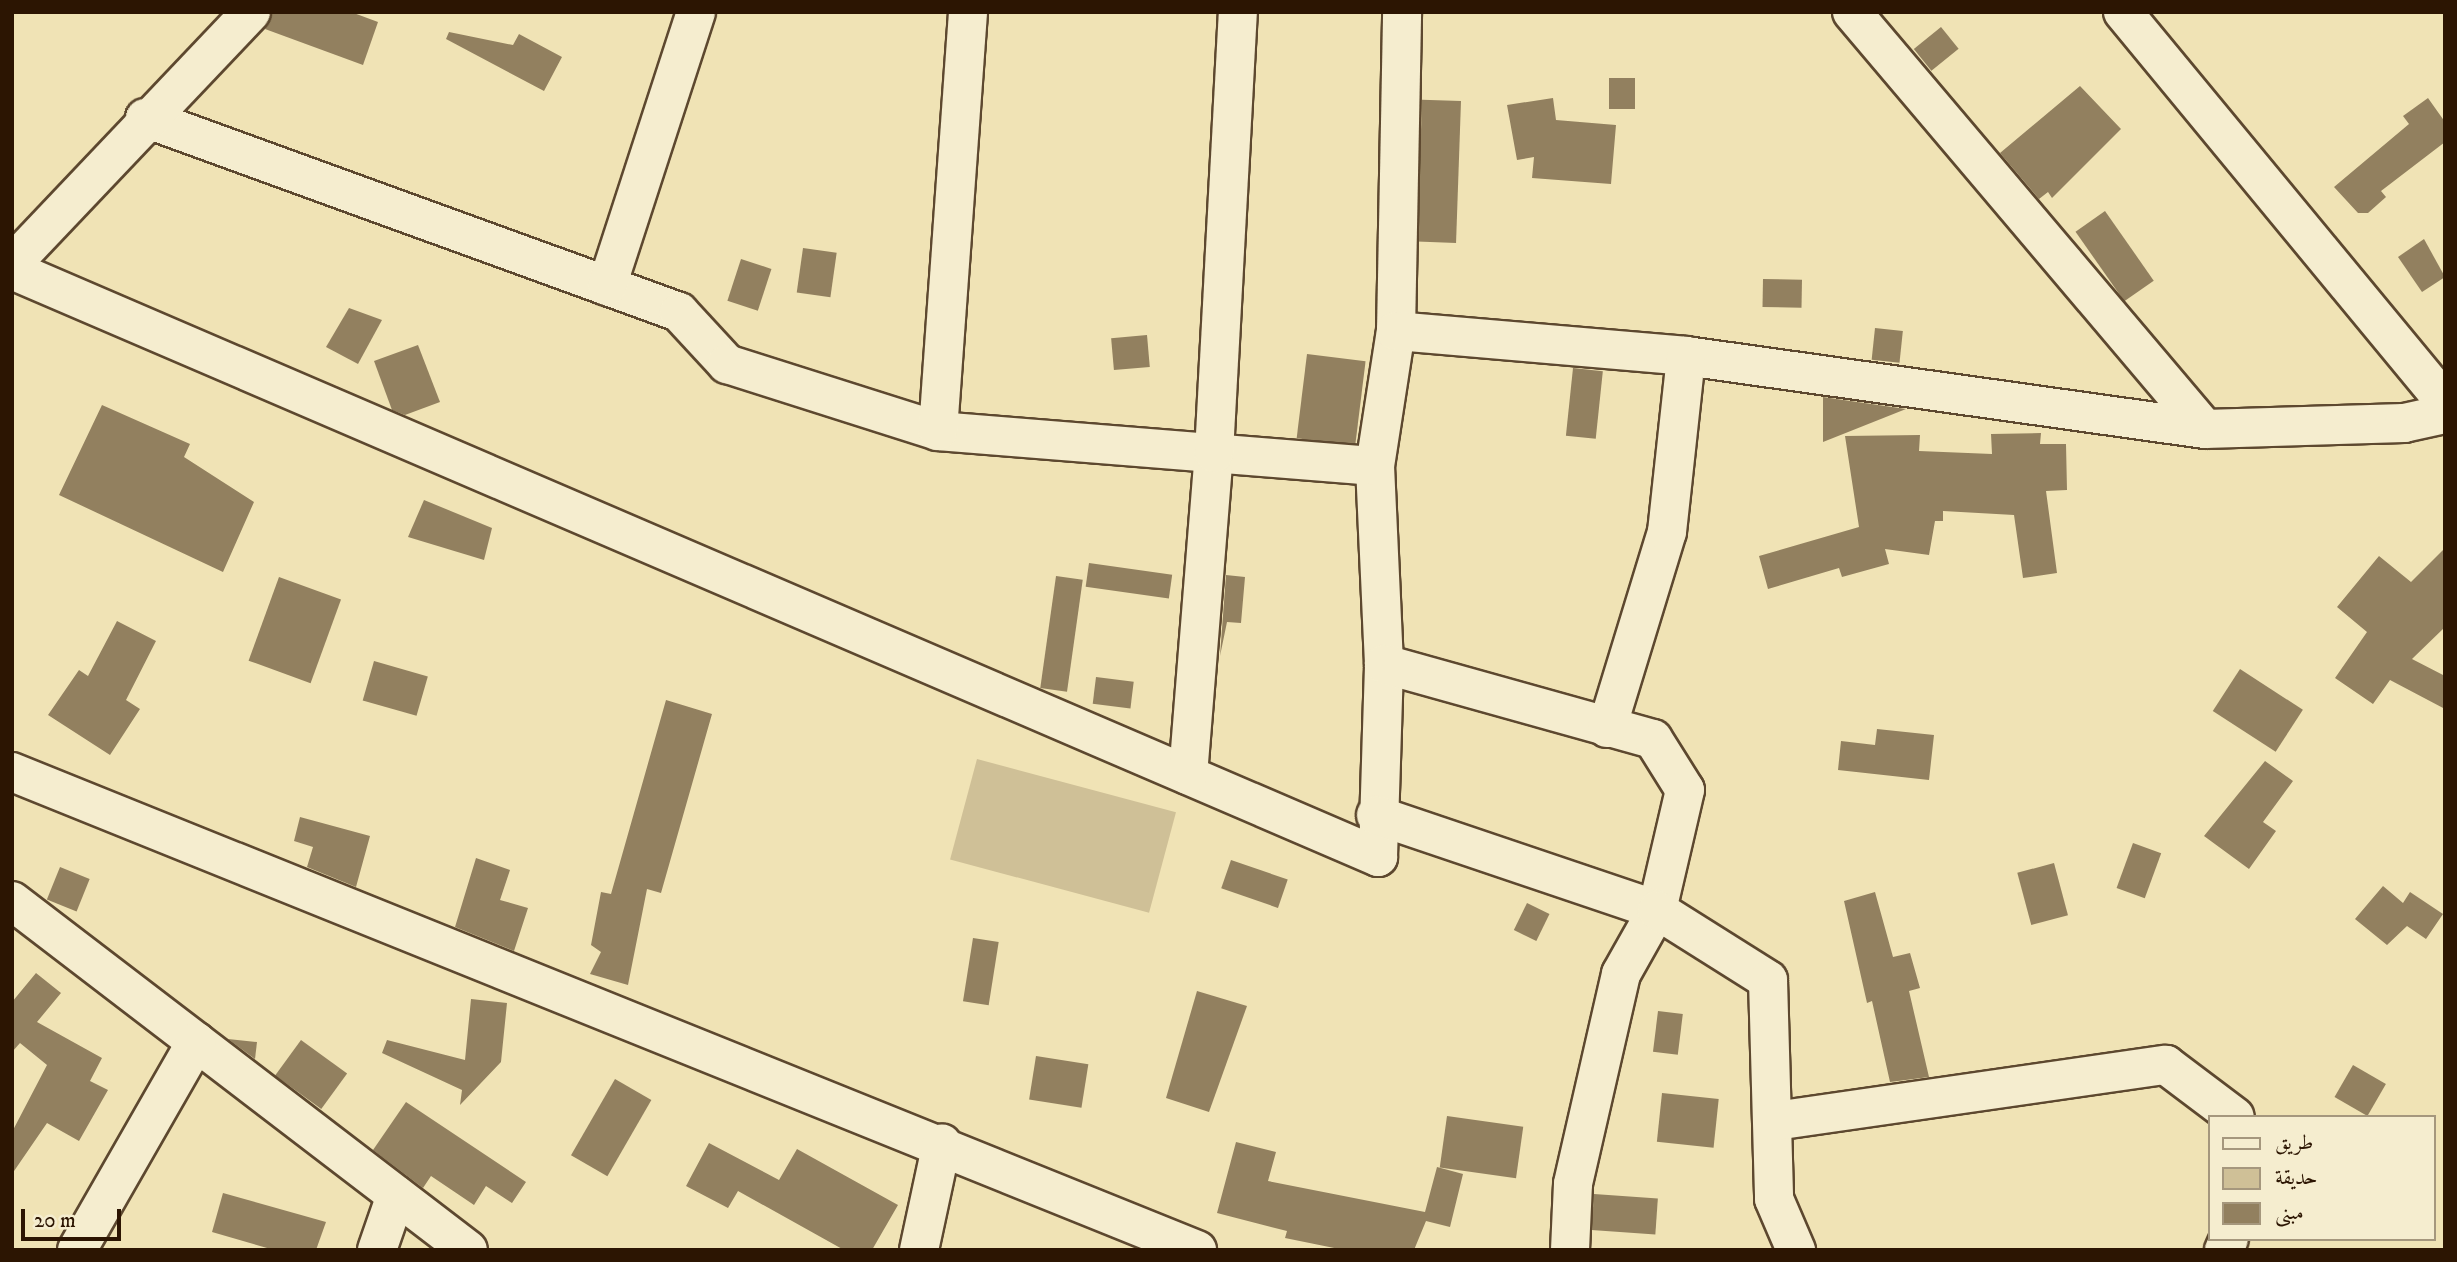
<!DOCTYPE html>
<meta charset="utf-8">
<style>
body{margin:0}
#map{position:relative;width:2457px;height:1262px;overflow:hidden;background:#f0e3b5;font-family:"IM FELL DW Pica",Amiri,serif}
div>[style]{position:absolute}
.green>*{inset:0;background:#cfc097;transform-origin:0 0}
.building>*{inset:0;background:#92805f;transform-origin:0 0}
.roads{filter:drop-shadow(2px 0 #5d482f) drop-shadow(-2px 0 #5d482f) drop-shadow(0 2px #5d482f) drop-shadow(0 -2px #5d482f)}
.minor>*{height:38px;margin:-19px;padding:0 19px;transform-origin:19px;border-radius:19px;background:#f5edcf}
span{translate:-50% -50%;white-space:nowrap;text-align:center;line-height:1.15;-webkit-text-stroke:5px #f5edcf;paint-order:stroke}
.frame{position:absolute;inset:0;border:14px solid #2c1502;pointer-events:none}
.legend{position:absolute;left:2208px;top:1115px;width:228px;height:126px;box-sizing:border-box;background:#f5edcf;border:2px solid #a5977d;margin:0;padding:9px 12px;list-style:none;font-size:21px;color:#2c1502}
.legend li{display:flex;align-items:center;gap:14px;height:35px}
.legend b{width:35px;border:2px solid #a5977d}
.scale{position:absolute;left:21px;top:1209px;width:100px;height:32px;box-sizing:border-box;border:4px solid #2c1502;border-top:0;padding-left:9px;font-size:21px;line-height:24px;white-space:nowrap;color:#2c1502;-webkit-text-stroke:5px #f5edcf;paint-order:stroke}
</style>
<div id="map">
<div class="green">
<div style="left:977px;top:759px;width:206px;height:104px;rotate:15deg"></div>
</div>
<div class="building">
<div style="clip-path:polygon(272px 12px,351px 12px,378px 22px,363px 65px,265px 29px)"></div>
<div style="left:1941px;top:27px;width:28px;height:35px;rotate:51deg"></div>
<div style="clip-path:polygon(449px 32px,513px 45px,519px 34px,562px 57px,544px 91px,446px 39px)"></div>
<div style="left:1635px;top:78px;width:31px;height:26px;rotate:90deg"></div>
<div style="clip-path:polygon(2080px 86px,2121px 129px,2052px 198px,2048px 192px,2039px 199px,2000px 153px)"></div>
<div style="clip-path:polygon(1553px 98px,1556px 120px,1616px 125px,1611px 184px,1532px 178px,1534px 157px,1517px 160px,1507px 105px)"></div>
<div style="clip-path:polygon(2428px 98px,2445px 122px,2445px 142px,2381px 191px,2386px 197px,2368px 213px,2358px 213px,2334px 187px,2409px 124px,2403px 116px)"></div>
<div style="left:1461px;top:101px;width:142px;height:39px;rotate:92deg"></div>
<div style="left:2105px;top:211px;width:85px;height:36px;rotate:55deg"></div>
<div style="clip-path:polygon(2424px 239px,2445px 277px,2422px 292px,2398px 257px)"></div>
<div style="left:803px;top:248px;width:34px;height:45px;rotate:8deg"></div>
<div style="left:741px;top:259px;width:32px;height:44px;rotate:18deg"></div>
<div style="left:1763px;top:279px;width:39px;height:28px;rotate:1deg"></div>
<div style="clip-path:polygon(349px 308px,382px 320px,358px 364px,326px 347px)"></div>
<div style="left:1875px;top:328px;width:28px;height:32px;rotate:6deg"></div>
<div style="left:1147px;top:335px;width:32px;height:36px;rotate:85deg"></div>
<div style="clip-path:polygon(418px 345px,440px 402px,405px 415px,392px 410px,374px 361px)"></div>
<div style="left:1307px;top:354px;width:59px;height:85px;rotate:7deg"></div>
<div style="left:1573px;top:368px;width:30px;height:68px;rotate:6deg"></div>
<div style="clip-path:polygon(1823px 397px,1906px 409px,1823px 442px)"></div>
<div style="clip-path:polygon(102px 405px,190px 444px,184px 457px,254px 502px,223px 572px,59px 495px)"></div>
<div style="clip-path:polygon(2041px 433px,2040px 444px,2066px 444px,2067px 490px,2046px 491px,2057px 573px,2023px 578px,2014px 515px,1943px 511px,1943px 521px,1935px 521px,1929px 555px,1885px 549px,1889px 564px,1842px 577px,1839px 568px,1768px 589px,1759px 556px,1859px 527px,1845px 436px,1920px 435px,1919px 451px,1992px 454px,1991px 434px)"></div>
<div style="clip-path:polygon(424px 500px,492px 528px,484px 560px,408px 537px)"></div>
<div style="clip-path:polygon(2445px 548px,2445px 627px,2412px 659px,2445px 676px,2445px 709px,2390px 680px,2373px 704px,2335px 678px,2367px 632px,2337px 607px,2379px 556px,2411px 582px)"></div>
<div style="left:1089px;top:563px;width:84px;height:24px;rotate:8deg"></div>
<div style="clip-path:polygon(1226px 575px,1245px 577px,1241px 623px,1227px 622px,1220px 656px)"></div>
<div style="left:1056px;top:576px;width:27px;height:113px;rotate:8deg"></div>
<div style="left:279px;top:577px;width:66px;height:89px;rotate:20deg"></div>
<div style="clip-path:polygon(117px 621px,156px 641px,126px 700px,140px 709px,110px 755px,48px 715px,79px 670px,88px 676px)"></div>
<div style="left:374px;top:661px;width:56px;height:41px;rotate:16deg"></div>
<div style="left:2240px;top:669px;width:75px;height:50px;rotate:33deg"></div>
<div style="left:1096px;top:677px;width:38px;height:27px;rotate:7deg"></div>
<div style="clip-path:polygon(666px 700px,712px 714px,661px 893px,647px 889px,628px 985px,590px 974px,601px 952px,591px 945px,601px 892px,611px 894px)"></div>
<div style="clip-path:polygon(1877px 729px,1934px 735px,1929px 780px,1838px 770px,1841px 741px,1875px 745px)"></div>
<div style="clip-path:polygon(2265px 761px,2293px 781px,2263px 822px,2276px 831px,2249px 869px,2204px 836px)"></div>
<div style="clip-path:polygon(300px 817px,370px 836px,356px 887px,307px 867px,313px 847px,294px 841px)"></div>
<div style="left:2133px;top:843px;width:30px;height:48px;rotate:20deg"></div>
<div style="clip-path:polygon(476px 858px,510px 870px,500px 900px,528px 908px,514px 951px,455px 927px)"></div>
<div style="left:1231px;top:860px;width:60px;height:30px;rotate:19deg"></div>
<div style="left:2054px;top:863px;width:54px;height:38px;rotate:75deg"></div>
<div style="left:60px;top:867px;width:32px;height:35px;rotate:22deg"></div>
<div style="clip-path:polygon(2383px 886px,2403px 903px,2410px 892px,2443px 914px,2426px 939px,2407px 926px,2387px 945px,2355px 919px)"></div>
<div style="clip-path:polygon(1875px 892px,1893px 957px,1910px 953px,1920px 988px,1909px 991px,1929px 1077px,1890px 1082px,1872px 1001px,1867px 1003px,1844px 901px)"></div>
<div style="left:1527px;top:903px;width:25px;height:30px;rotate:26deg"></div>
<div style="left:973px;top:938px;width:26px;height:64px;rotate:9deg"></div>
<div style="clip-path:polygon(36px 973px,61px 993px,37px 1022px,102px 1058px,90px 1081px,108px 1090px,79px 1141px,47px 1123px,12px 1174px,12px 1132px,47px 1065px,20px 1043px,12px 1052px,12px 1002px)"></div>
<div style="clip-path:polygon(1197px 991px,1247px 1006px,1209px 1112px,1166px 1098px)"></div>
<div style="clip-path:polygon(471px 999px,507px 1003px,501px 1062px,460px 1105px,462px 1090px,382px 1053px,387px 1040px,465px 1060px)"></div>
<div style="left:1658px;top:1011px;width:25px;height:41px;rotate:7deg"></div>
<div style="clip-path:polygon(228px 1039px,257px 1042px,255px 1059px)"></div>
<div style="left:301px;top:1040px;width:57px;height:44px;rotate:36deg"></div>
<div style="left:1036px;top:1056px;width:53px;height:44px;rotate:9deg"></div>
<div style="left:2353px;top:1065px;width:38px;height:37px;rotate:30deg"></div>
<div style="left:615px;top:1079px;width:42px;height:88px;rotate:30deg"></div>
<div style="left:1662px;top:1093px;width:57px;height:49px;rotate:6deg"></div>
<div style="clip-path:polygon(406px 1102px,526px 1182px,512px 1203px,486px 1186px,474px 1205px,431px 1176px,423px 1188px,373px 1150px)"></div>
<div style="left:1447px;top:1116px;width:77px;height:52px;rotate:8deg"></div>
<div style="clip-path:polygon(1236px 1142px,1276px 1152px,1268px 1181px,1425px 1212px,1437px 1167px,1463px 1174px,1450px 1227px,1426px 1221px,1414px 1250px,1344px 1250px,1285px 1238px,1287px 1231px,1217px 1213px)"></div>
<div style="clip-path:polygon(709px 1143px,779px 1180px,797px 1149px,898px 1205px,872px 1250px,844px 1250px,738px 1191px,728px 1208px,686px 1186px)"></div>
<div style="clip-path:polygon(223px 1193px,326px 1222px,316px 1250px,274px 1250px,212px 1232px)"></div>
<div style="left:1594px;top:1194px;width:64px;height:36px;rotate:4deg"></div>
</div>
<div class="roads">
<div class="minor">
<div style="left:1852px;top:12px;width:546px;rotate:49.75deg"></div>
<div style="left:2123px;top:12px;width:506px;rotate:50.46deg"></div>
<div style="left:145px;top:118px;width:568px;rotate:19.97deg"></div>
<div style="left:679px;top:312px;width:71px;rotate:47.3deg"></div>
<div style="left:727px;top:364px;width:221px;rotate:17.6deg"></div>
<div style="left:938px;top:431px;width:438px;rotate:4.6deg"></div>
<div style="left:12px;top:264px;width:347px;rotate:-46.5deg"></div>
<div style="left:12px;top:270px;width:1487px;rotate:23.25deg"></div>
<div style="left:1378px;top:857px;width:193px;rotate:-88.2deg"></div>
<div style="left:1384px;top:664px;width:198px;rotate:-92.6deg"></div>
<div style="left:1375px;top:466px;width:137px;rotate:-81.2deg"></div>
<div style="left:1396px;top:331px;width:319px;rotate:-88.9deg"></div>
<div style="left:607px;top:286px;width:288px;rotate:-72deg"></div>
<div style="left:1396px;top:331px;width:291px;rotate:4.9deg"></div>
<div style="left:1686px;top:356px;width:524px;rotate:8.01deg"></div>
<div style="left:2205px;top:429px;width:199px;rotate:-1.7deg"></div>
<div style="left:2404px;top:423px;width:42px;rotate:-12.4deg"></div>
<div style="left:938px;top:431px;width:420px;rotate:-85.9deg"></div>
<div style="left:1384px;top:664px;width:279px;rotate:15.6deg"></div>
<div style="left:1653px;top:739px;width:60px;rotate:57.9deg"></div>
<div style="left:1685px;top:790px;width:123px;rotate:103.1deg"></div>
<div style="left:1657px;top:910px;width:73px;rotate:119.4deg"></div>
<div style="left:1621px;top:974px;width:215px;rotate:102.9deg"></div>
<div style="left:1573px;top:1184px;width:66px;rotate:92.6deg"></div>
<div style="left:1607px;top:728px;width:205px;rotate:-73deg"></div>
<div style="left:1667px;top:532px;width:177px;rotate:-83.8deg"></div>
<div style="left:12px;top:772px;width:1278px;rotate:21.97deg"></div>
<div style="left:1188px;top:775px;width:323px;rotate:-85.4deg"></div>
<div style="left:1214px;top:453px;width:442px;rotate:-86.9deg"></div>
<div style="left:1376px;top:815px;width:297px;rotate:18.7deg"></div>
<div style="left:1657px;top:910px;width:131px;rotate:32.2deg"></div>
<div style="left:1768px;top:980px;width:219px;rotate:88.4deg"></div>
<div style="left:1774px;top:1199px;width:56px;rotate:66.7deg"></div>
<div style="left:12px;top:901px;width:574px;rotate:37.43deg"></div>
<div style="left:1775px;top:1121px;width:395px;rotate:-8.2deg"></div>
<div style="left:2166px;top:1065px;width:86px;rotate:37deg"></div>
<div style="left:77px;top:1250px;width:240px;rotate:-60.2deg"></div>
<div style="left:377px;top:1250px;width:58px;rotate:-70.9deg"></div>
<div style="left:919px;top:1250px;width:109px;rotate:-77.9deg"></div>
<div style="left:2224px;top:1250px;width:12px;rotate:-66deg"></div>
</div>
</div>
<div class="frame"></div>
<ul class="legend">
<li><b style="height:9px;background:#f5edcf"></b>طريق</li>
<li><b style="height:19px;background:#cfc097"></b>حديقة</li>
<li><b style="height:19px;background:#92805f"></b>مبنى</li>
</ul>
<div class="scale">20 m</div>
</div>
